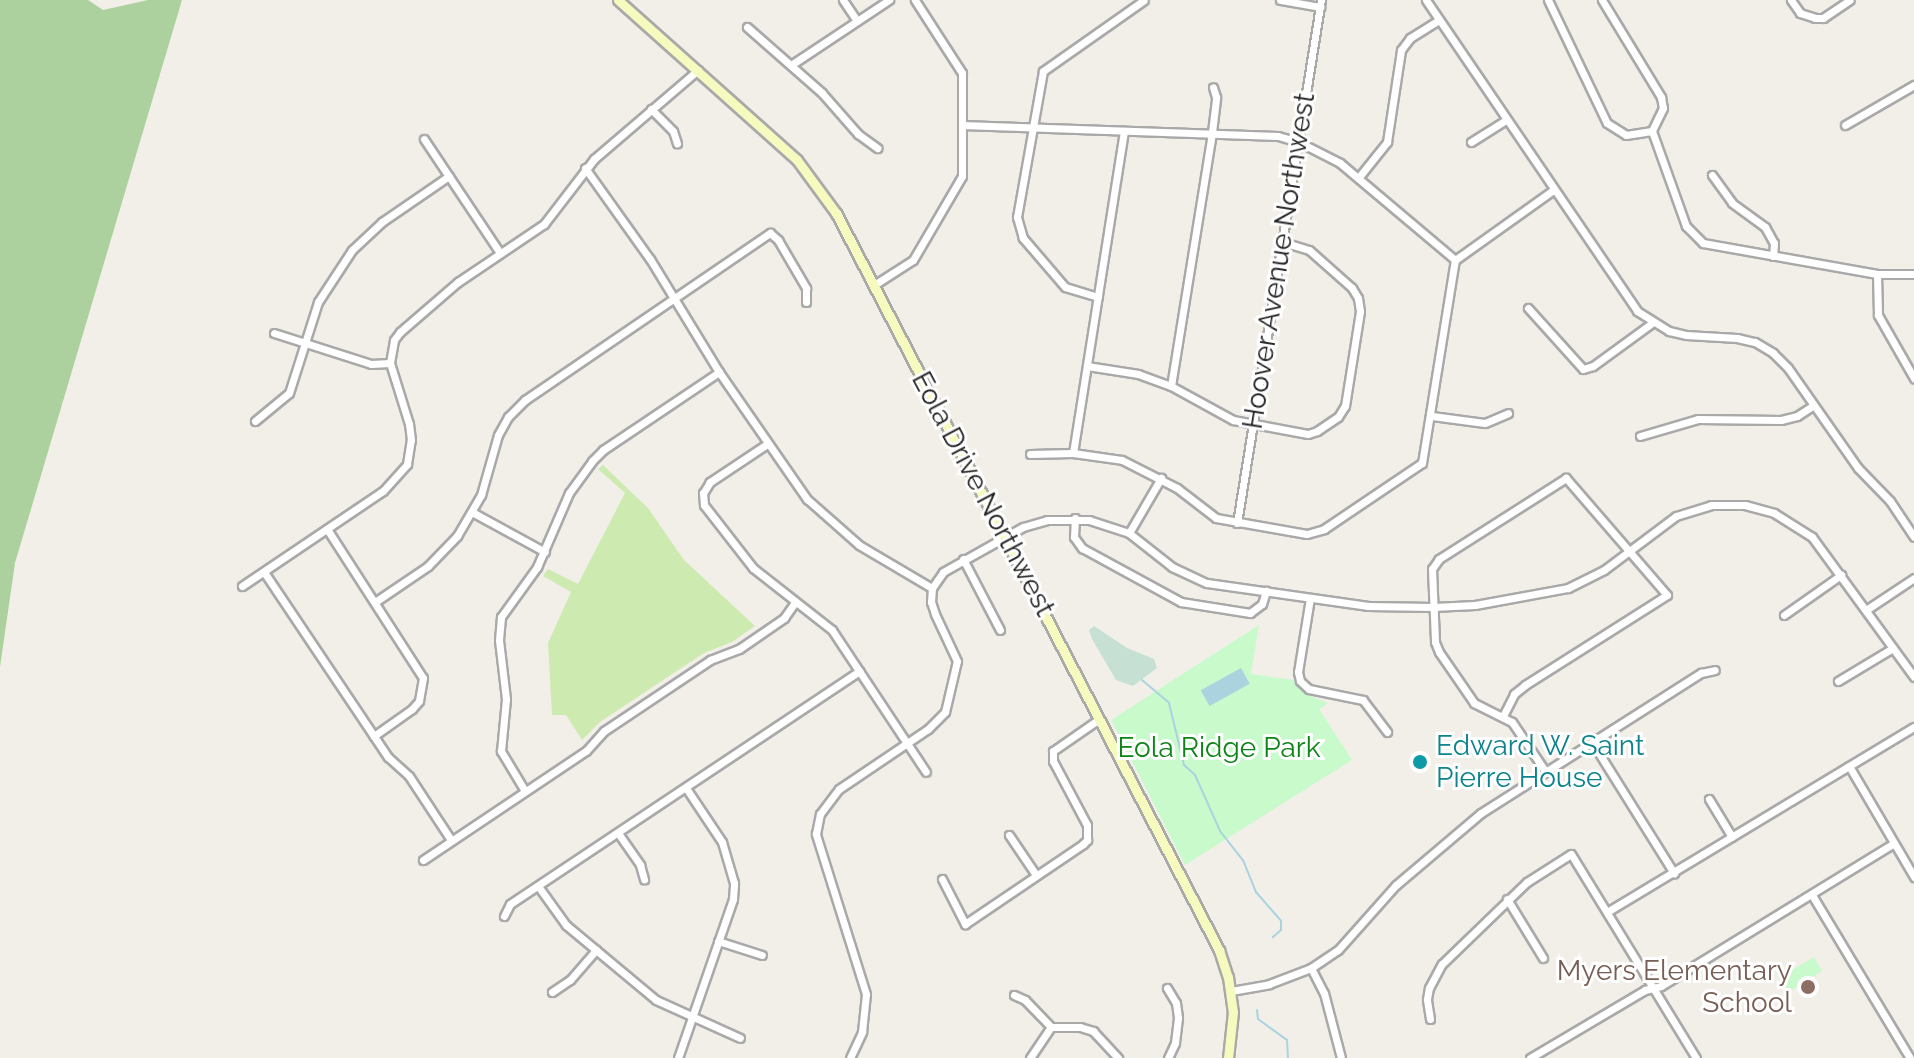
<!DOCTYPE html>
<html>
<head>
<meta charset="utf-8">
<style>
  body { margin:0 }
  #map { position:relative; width:1914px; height:1058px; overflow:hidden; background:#f2efe9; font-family:Raleway,sans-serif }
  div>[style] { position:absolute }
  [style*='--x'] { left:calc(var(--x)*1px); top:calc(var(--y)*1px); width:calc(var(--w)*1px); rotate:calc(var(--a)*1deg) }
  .grass>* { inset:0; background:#cdebb0 }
  .forest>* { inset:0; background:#add19e }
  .wetland>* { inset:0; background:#c6e0d4 }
  .park>* { inset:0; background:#c8facc }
  .water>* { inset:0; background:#aad3df; transform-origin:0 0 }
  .stream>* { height:2px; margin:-1px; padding:0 1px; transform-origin:1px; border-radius:1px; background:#aad3df }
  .roads { filter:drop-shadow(2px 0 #a9a9a9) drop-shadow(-2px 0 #a9a9a9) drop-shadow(0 2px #a9a9a9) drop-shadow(0 -2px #a9a9a9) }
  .street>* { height:7px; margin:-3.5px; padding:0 3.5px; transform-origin:3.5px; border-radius:3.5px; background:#fff }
  .secondary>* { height:9px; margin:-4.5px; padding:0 4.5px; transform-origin:4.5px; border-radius:4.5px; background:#f7fabf }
  .dots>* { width:22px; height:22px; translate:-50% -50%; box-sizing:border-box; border:4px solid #fff; border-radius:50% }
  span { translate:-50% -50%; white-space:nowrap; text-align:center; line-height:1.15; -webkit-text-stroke:6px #fff; paint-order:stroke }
  .street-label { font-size:28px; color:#222 }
  .culture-label { font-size:28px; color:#0d838f }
  .left { translate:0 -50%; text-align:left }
  .park-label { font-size:28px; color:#0c8416 }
  .education-label { font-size:28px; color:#785e54 }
  .right { translate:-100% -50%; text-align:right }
</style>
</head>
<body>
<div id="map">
  <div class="grass">
    <i style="clip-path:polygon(603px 465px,648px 508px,684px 560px,755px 626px,732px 642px,704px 653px,600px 722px,582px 740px,566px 715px,552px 715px,548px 643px,571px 592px,543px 576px,548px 569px,578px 584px,625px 493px,598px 469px)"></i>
  </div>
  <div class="forest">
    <i style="clip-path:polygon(0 0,88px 0,103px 10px,148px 0,182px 0,15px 563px,0 667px)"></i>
  </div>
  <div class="wetland">
    <i style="clip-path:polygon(1094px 626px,1127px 648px,1154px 659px,1157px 668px,1133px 686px,1116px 680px,1092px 639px,1089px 630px)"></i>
  </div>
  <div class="park">
    <i style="clip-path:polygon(1259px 625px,1251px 674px,1293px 680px,1305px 694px,1328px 703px,1319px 709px,1352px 760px,1185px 865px,1111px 720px)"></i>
    <i style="clip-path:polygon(1814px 957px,1822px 971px,1789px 992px,1778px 978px)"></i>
  </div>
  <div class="water">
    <i style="left:1241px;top:668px;width:18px;height:46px;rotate:61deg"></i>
  </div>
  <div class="stream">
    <i style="--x:1142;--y:680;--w:35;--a:40"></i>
    <i style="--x:1169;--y:703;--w:64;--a:76.4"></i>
    <i style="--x:1184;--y:765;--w:15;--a:42"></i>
    <i style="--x:1195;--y:775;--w:61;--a:65.9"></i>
    <i style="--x:1220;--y:831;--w:37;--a:52"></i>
    <i style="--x:1243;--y:860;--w:35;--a:68"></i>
    <i style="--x:1256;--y:892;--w:38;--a:49"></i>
    <i style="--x:1281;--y:921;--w:9;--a:90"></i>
    <i style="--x:1281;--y:930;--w:11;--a:139"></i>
    <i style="--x:1257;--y:1010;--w:9;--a:84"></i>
    <i style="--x:1258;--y:1019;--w:36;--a:36"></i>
    <i style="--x:1287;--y:1040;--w:18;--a:87"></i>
  </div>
  <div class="roads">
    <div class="street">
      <i style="--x:843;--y:0;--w:25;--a:56"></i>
      <i style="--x:1280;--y:0;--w:41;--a:9.9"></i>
      <i style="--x:1426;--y:0;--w:376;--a:55.8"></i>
      <i style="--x:1637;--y:311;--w:38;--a:32"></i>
      <i style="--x:1669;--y:331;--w:17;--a:13"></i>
      <i style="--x:1686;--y:335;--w:51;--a:3.4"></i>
      <i style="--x:1737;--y:338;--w:18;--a:13"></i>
      <i style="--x:1755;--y:342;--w:21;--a:31"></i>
      <i style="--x:1773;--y:353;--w:21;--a:45"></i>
      <i style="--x:1788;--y:368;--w:122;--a:55"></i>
      <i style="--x:1858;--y:468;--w:46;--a:45.9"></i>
      <i style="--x:1890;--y:501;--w:43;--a:56.3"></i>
      <i style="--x:1548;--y:0;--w:136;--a:64.4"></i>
      <i style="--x:1607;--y:123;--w:22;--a:32"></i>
      <i style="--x:1626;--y:135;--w:26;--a:-9"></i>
      <i style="--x:1602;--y:0;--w:114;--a:58.7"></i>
      <i style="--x:1661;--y:97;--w:11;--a:80"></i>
      <i style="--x:1663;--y:108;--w:25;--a:116"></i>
      <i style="--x:1791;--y:0;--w:16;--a:55"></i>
      <i style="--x:1800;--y:13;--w:16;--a:18"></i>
      <i style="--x:1815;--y:18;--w:8;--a:0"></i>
      <i style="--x:1823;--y:18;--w:32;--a:-34"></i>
      <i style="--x:747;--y:27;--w:100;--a:41.3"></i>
      <i style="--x:822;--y:93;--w:55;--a:48.7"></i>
      <i style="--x:858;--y:134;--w:24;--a:36"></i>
      <i style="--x:791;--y:65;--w:118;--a:-33.6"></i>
      <i style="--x:651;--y:109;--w:31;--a:45"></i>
      <i style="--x:673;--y:131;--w:13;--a:72"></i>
      <i style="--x:962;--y:125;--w:316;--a:2"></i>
      <i style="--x:1278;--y:136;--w:22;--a:16"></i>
      <i style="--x:1299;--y:142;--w:46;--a:27.1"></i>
      <i style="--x:1340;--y:163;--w:150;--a:40.1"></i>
      <i style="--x:1845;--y:125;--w:80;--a:-30.1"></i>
      <i style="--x:1652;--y:131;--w:101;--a:70.3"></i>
      <i style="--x:1686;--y:226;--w:24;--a:45"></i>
      <i style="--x:1703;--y:243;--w:177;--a:10.1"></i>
      <i style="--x:1877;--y:274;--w:37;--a:0"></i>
      <i style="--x:424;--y:139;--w:137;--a:56.3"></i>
      <i style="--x:1471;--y:142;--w:41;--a:-32.2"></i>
      <i style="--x:585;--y:168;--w:112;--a:54.5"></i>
      <i style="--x:650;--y:259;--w:132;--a:58.6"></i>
      <i style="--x:719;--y:372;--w:155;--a:55.3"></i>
      <i style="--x:807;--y:499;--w:69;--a:41.5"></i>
      <i style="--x:859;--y:545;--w:85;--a:30.5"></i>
      <i style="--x:1712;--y:175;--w:34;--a:54"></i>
      <i style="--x:1732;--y:203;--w:41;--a:36"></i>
      <i style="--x:1765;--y:227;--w:18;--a:61"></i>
      <i style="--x:1774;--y:243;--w:13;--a:94"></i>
      <i style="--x:1359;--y:177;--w:45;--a:-51.3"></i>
      <i style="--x:1387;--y:142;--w:93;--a:-81.3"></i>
      <i style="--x:1401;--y:50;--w:15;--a:-53"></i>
      <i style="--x:1410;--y:38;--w:34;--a:-32"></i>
      <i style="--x:1877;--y:274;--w:41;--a:88.6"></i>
      <i style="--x:1878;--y:315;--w:73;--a:60.3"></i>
      <i style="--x:874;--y:285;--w:46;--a:-32.7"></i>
      <i style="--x:913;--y:260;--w:97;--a:-59.7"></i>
      <i style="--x:962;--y:176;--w:103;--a:-90"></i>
      <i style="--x:962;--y:73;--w:87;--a:-122.8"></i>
      <i style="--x:1098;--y:297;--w:34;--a:-163"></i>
      <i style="--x:1065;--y:287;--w:65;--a:-130.6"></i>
      <i style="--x:1023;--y:238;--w:22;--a:-106"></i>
      <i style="--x:1017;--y:217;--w:148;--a:-79.9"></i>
      <i style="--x:1043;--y:71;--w:123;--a:-35.1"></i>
      <i style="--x:1528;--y:308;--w:82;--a:48"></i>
      <i style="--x:1583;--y:369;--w:10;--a:-17"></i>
      <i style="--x:1593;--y:366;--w:73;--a:-36.1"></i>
      <i style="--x:274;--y:333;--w:102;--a:17.7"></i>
      <i style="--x:371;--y:364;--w:19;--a:-3"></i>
      <i style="--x:1087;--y:366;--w:52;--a:8.9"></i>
      <i style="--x:1138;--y:374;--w:35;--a:20"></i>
      <i style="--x:1171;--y:386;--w:71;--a:28.7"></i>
      <i style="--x:1233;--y:420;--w:76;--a:10.6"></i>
      <i style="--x:1308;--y:434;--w:9;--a:-18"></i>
      <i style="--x:1317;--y:431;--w:25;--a:-34"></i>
      <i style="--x:1338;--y:417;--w:13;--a:-58"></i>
      <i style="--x:1345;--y:406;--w:96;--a:-81"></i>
      <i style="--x:1360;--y:311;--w:13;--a:-99"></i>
      <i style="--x:1358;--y:298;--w:12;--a:-121"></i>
      <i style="--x:1352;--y:288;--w:57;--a:-138.5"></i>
      <i style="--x:1309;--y:250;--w:27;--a:-163"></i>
      <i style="--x:1171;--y:386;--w:257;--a:-80.8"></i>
      <i style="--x:1212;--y:132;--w:35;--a:-83"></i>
      <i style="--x:1216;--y:97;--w:10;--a:-107"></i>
      <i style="--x:1432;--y:416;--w:53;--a:7.5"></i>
      <i style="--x:1485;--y:423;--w:25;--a:-23"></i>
      <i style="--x:255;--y:421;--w:44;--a:-39.5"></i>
      <i style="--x:289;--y:393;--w:96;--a:-72.3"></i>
      <i style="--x:318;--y:302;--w:62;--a:-56.8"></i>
      <i style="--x:352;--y:250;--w:41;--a:-43"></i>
      <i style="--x:382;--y:222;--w:81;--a:-34.5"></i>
      <i style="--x:1640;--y:436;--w:60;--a:-16.3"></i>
      <i style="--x:1698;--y:419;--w:83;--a:0.7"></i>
      <i style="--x:1781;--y:420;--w:16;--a:-14"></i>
      <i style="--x:1797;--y:416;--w:20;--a:-33"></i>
      <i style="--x:767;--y:444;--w:69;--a:146.3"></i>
      <i style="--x:710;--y:482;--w:13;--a:122"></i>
      <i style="--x:703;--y:493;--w:12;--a:85"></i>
      <i style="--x:704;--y:505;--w:80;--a:52.1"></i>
      <i style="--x:753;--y:568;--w:100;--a:38.1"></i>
      <i style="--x:832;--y:630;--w:170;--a:56.5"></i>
      <i style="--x:1073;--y:453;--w:326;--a:-81"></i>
      <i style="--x:1030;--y:454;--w:43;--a:-1.3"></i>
      <i style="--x:1073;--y:453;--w:49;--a:8.1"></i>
      <i style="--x:1122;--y:460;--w:62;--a:27"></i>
      <i style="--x:1177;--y:488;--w:49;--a:37.6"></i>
      <i style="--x:1216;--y:518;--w:92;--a:10"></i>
      <i style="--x:1307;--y:534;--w:18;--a:-16"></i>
      <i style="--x:1324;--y:529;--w:118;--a:-34"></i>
      <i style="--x:1422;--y:463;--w:206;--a:-80.8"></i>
      <i style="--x:1455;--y:260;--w:120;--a:-35.5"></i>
      <i style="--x:472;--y:512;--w:83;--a:28.7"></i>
      <i style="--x:1075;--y:518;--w:19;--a:93"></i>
      <i style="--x:1074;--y:537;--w:14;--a:54"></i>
      <i style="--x:1082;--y:548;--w:113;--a:28.6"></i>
      <i style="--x:1181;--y:602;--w:70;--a:9.1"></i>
      <i style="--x:1250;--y:613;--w:15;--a:-37"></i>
      <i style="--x:1262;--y:604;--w:14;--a:-73"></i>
      <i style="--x:1237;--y:523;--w:530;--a:-80.88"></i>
      <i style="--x:327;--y:529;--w:177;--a:57.2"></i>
      <i style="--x:423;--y:678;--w:23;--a:100"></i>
      <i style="--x:419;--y:701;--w:11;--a:131"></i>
      <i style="--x:412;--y:709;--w:47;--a:144.6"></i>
      <i style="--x:1129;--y:533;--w:64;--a:-59.8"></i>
      <i style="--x:963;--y:559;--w:80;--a:62.5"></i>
      <i style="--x:264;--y:572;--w:223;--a:56.2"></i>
      <i style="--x:388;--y:757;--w:28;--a:42"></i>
      <i style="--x:409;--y:776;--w:77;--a:56.7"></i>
      <i style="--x:242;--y:586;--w:170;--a:-34"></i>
      <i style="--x:383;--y:491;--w:36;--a:-48"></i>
      <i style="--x:407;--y:464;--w:24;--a:-81"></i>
      <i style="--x:411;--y:440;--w:16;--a:-97"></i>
      <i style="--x:409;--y:424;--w:64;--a:-107.3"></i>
      <i style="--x:390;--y:363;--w:23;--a:-80"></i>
      <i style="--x:394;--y:340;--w:10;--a:-53"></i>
      <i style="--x:400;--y:332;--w:77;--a:-40.8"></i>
      <i style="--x:458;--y:282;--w:104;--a:-34"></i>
      <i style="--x:544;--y:224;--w:82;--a:-52.4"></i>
      <i style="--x:594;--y:159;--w:137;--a:-40.6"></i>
      <i style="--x:1310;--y:598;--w:75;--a:99.2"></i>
      <i style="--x:1298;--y:672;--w:9;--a:77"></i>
      <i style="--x:1300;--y:681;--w:12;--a:42"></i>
      <i style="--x:1309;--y:689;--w:55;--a:11.5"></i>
      <i style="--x:1363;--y:700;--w:40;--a:53"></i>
      <i style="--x:375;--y:602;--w:64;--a:-34.2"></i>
      <i style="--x:428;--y:566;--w:42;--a:-46"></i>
      <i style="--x:457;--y:536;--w:48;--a:-59.7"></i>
      <i style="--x:481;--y:495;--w:62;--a:-74.2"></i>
      <i style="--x:498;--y:435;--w:21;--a:-61"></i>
      <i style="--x:508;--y:417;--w:24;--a:-45"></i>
      <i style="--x:525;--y:400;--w:297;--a:-34.3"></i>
      <i style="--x:770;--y:233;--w:11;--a:41"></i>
      <i style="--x:778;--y:240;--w:56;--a:59.7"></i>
      <i style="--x:806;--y:288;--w:14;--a:90"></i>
      <i style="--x:1866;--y:610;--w:58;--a:-33.7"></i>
      <i style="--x:1784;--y:615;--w:70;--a:-35.1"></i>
      <i style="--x:1838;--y:681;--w:64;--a:-31"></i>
      <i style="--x:1503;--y:716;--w:25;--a:-63"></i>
      <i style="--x:1514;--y:694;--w:14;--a:-39"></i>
      <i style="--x:1525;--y:685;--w:168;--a:-32.4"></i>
      <i style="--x:1667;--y:595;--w:155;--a:-130.8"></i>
      <i style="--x:1566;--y:478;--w:151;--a:147.5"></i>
      <i style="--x:1439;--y:559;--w:12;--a:125"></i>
      <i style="--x:1432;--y:569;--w:73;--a:87.6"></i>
      <i style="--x:1435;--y:642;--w:11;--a:68"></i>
      <i style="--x:1439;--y:652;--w:62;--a:55.5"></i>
      <i style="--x:1474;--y:703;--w:42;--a:26.6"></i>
      <i style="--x:1512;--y:722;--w:59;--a:56"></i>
      <i style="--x:1592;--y:742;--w:155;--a:58"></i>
      <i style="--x:1849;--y:766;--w:129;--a:59.6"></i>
      <i style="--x:525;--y:791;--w:47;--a:-121"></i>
      <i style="--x:501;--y:751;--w:52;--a:-84.5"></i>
      <i style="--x:506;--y:699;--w:59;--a:-96.8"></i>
      <i style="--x:499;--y:640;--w:23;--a:-85"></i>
      <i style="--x:501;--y:617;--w:62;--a:-54.2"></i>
      <i style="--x:537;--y:567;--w:81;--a:-66.6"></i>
      <i style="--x:569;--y:493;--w:39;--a:-54"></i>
      <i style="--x:592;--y:461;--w:16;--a:-45"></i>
      <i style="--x:603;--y:450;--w:140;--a:-33.9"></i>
      <i style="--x:1709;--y:799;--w:44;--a:58.8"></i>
      <i style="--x:618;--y:833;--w:39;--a:55"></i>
      <i style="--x:640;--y:865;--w:15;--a:74"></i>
      <i style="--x:1009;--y:835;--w:48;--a:56"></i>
      <i style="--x:423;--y:860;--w:196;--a:-33.8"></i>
      <i style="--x:586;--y:751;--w:27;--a:-48"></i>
      <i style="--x:604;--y:731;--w:128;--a:-33.8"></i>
      <i style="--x:710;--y:660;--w:31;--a:-21"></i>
      <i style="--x:739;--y:649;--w:55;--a:-34.6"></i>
      <i style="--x:784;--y:618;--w:19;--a:-55"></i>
      <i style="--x:942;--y:879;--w:51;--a:62.9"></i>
      <i style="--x:965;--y:924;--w:143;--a:-34.1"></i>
      <i style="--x:1083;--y:844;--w:6;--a:-45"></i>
      <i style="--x:1087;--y:840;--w:15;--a:-90"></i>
      <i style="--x:1087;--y:825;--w:72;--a:-118"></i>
      <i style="--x:1053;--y:761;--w:10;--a:-90"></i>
      <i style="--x:1053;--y:751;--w:56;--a:-34.8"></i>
      <i style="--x:538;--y:886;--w:48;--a:54.3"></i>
      <i style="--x:566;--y:925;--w:117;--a:39.8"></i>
      <i style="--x:656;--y:1000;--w:92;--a:24.3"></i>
      <i style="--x:1812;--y:895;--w:190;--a:59"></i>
      <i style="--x:1507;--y:899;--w:69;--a:58.6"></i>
      <i style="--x:1607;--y:912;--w:358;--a:-31.1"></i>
      <i style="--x:504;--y:916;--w:13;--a:-63"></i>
      <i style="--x:510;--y:904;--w:420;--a:-33.7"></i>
      <i style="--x:718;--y:941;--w:46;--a:17.7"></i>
      <i style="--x:1311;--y:968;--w:28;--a:63"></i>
      <i style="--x:1324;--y:993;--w:67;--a:75.3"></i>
      <i style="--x:1167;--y:988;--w:17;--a:59"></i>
      <i style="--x:1176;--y:1003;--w:15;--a:82"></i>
      <i style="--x:1178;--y:1018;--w:25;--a:97"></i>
      <i style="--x:1175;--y:1043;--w:17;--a:115"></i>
      <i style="--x:1231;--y:991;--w:39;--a:-10"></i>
      <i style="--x:1269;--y:984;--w:45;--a:-20.9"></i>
      <i style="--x:1311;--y:968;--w:32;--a:-34"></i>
      <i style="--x:1338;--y:950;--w:87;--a:-48.3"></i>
      <i style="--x:1396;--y:885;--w:111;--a:-40.3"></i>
      <i style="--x:1481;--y:813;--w:261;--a:-32.5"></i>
      <i style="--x:1701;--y:673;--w:14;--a:-12"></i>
      <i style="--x:552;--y:992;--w:22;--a:-34"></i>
      <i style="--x:570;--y:980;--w:40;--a:-49"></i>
      <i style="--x:1014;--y:995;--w:12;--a:24"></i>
      <i style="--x:1025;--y:1000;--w:37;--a:46"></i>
      <i style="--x:1430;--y:1019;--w:20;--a:-99"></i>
      <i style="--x:1427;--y:999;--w:11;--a:-80"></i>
      <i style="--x:1429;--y:988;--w:27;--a:-62"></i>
      <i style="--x:1442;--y:964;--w:118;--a:-44"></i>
      <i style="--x:1527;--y:882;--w:52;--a:-32.5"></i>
      <i style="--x:1571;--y:854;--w:239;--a:58.5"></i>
      <i style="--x:1051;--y:1027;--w:29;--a:0"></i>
      <i style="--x:1080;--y:1027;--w:14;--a:17"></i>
      <i style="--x:1093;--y:1031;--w:37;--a:47"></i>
      <i style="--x:678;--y:1058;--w:168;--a:-70.9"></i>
      <i style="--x:733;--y:899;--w:16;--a:-86"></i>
      <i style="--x:734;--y:883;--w:43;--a:-106.3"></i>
      <i style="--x:722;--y:842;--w:65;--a:-123.7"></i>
      <i style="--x:850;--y:1058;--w:29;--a:-65"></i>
      <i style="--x:862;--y:1032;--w:38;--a:-84"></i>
      <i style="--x:866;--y:994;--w:168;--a:-107.4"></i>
      <i style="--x:816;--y:834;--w:20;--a:-79"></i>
      <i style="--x:820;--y:814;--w:31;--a:-53"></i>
      <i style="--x:839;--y:789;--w:107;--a:-34"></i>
      <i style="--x:928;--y:729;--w:24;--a:-45"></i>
      <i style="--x:945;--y:712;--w:52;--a:-76.8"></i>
      <i style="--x:957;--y:661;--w:52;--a:-115.1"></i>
      <i style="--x:935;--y:614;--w:13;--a:-108"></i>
      <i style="--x:931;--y:602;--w:14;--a:-86"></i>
      <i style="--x:932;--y:588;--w:19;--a:-55"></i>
      <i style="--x:943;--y:572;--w:92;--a:-29.4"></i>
      <i style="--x:1023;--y:527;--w:25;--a:-16"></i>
      <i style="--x:1047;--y:520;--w:42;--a:0"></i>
      <i style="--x:1089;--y:520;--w:42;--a:18"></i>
      <i style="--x:1129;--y:533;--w:55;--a:38.3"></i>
      <i style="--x:1172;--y:567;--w:38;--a:25"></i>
      <i style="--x:1207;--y:583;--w:163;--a:8.1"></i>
      <i style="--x:1368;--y:606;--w:65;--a:0.9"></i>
      <i style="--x:1433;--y:607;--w:42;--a:-2.7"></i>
      <i style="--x:1475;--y:605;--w:95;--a:-10.4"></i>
      <i style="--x:1568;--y:588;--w:40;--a:-26.6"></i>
      <i style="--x:1604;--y:570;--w:90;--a:-36.9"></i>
      <i style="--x:1676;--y:516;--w:37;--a:-17"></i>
      <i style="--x:1711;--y:505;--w:34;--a:0"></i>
      <i style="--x:1745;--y:505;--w:30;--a:15"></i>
      <i style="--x:1774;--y:513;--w:45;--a:32.3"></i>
      <i style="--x:1812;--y:537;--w:173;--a:53.9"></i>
      <i style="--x:1030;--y:1058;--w:37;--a:-56"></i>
      <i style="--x:1530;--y:1058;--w:134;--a:-30.6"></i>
      <i style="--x:1645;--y:990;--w:16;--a:-14"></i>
      <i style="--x:1661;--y:986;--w:273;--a:-31.5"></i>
    </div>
    <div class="secondary">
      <i style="--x:618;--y:0;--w:240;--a:41.8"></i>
      <i style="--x:797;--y:160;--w:66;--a:53.7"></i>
      <i style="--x:836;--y:213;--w:831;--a:62.54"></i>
      <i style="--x:1219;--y:950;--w:28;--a:72"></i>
      <i style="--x:1228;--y:977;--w:35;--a:82"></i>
      <i style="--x:1233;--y:1012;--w:46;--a:96.2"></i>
    </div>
  </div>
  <div class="dots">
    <i style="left:1420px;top:762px;background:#0f9aa8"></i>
    <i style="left:1808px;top:987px;background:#8d6e63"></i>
  </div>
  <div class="street-label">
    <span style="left:1279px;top:261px;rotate:-81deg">Hoover Avenue Northwest</span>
    <span style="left:983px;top:494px;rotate:62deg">Eola Drive Northwest</span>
  </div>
  <div class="culture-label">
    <span class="left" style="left:1436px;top:762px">Edward W. Saint<br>Pierre House</span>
  </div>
  <div class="park-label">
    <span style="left:1219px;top:748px">Eola Ridge Park</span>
  </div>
  <div class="education-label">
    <span class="right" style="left:1792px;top:987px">Myers Elementary<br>School</span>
  </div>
</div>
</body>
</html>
